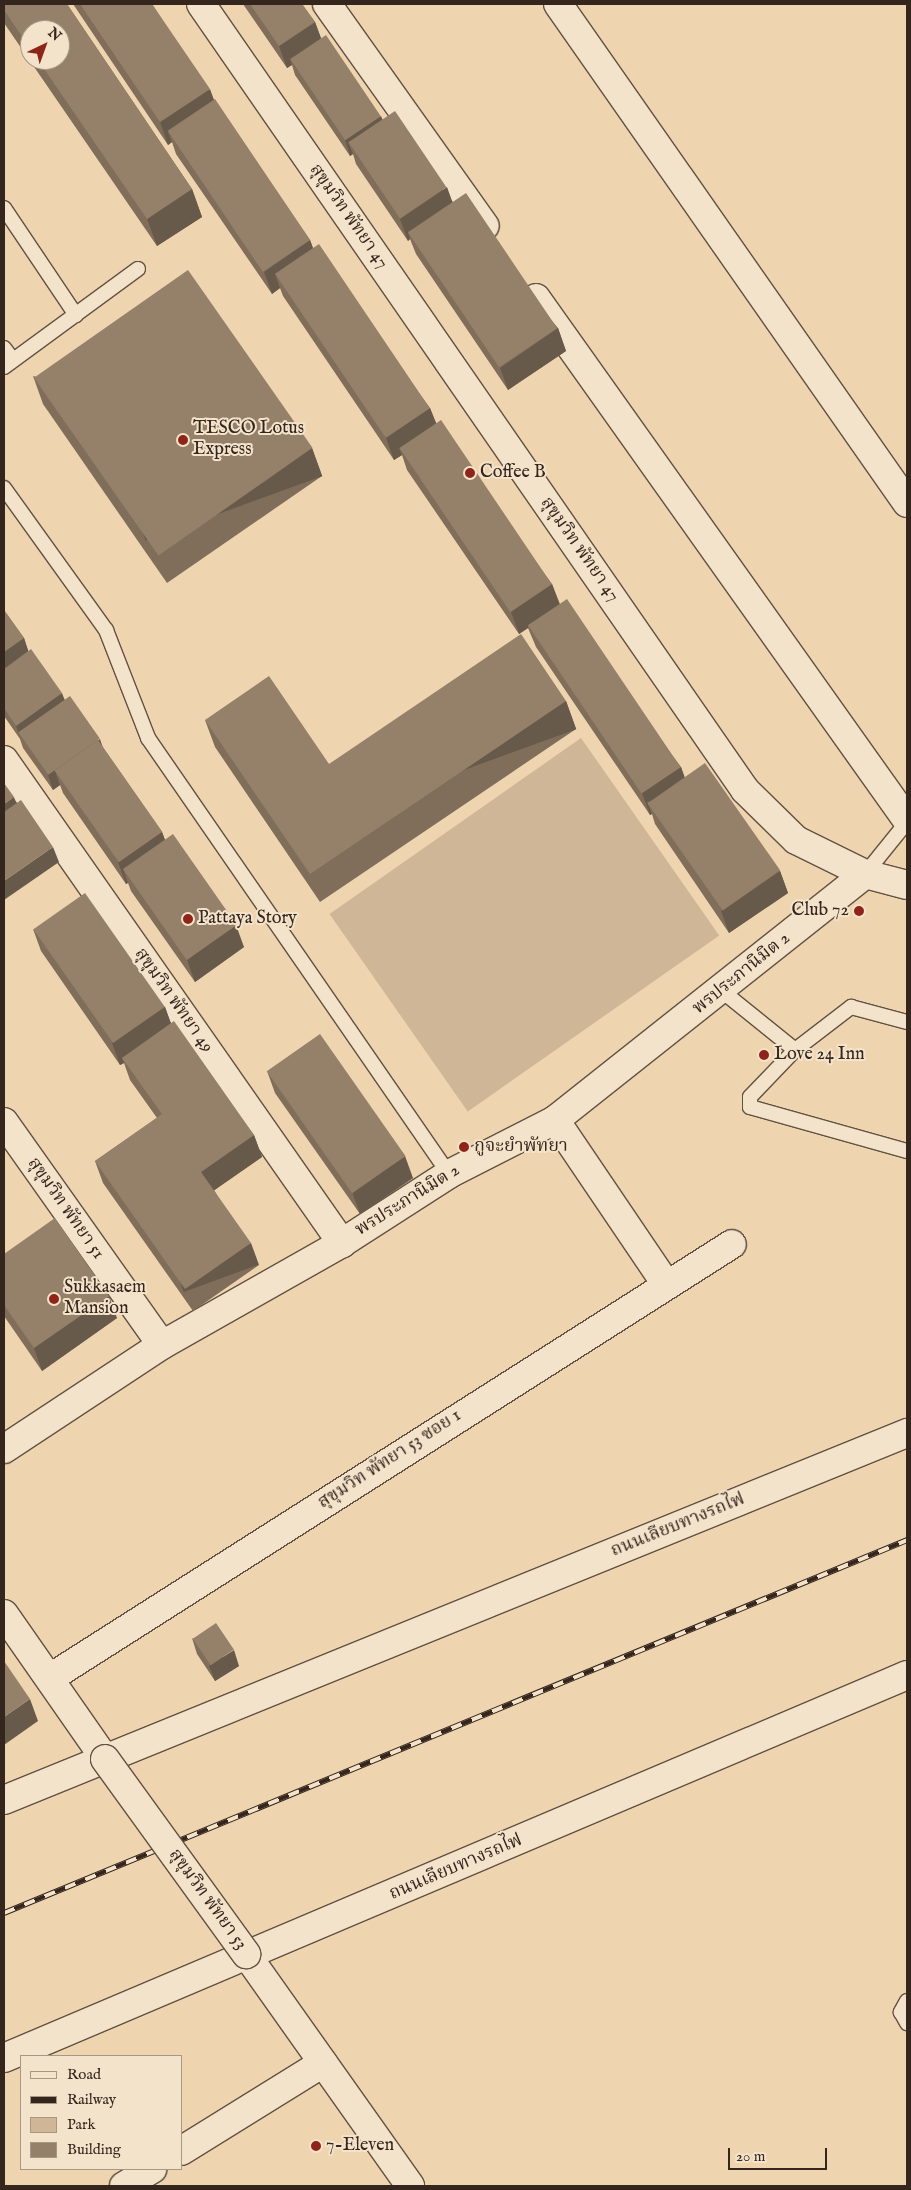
<!DOCTYPE html>
<html>
<head>
<meta charset="utf-8">
<style>
  body { margin:0 }
  #map { position:relative; width:911px; height:2190px; overflow:hidden; background:#eed4af; font-family:"IM FELL English","Noto Serif Thai",serif }
  div>[style] { position:absolute }
  [style*='--x'] { left:calc(var(--x)*1px); top:calc(var(--y)*1px); width:calc(var(--w)*1px); rotate:calc(var(--a)*1deg) }
  .green>* { inset:0; background:#ceb696; transform-origin:0 0 }
  .roads { filter:drop-shadow(1px 0 #625242) drop-shadow(-1px 0 #625242) drop-shadow(0 1px #625242) drop-shadow(0 -1px #625242) }
  .service>* { height:14px; margin:-7px; padding:0 7px; transform-origin:7px; border-radius:7px; background:#f4e3cb }
  .minor>* { height:28px; margin:-14px; padding:0 14px; transform-origin:14px; border-radius:14px; background:#f4e3cb }
  .tertiary>* { height:28px; margin:-14px; padding:0 14px; transform-origin:14px; border-radius:14px; background:#f4e3cb }
  .rail>* { height:5.5px; margin-top:-2.75px; transform-origin:0; background:repeating-linear-gradient(90deg,#f4e3cb 0 11px,#34261d 0 22px); box-sizing:border-box; border-block:1px solid #34261d }
  .bridges { filter:drop-shadow(1px 0 #625242) drop-shadow(-1px 0 #625242) drop-shadow(0 1px #625242) drop-shadow(0 -1px #625242) }
  .tertiary-bridge>* { height:28px; margin:-14px; padding:0 14px; transform-origin:14px; border-radius:14px; background:#f4e3cb }
  .wall>* { inset:0; background:#806e5a }
  .shaded-wall>* { inset:0; background:#685a4a; transform-origin:0 0 }
  .building>* { inset:0; background:#958069; transform-origin:0 0 }
  .dots>* { width:14px; height:14px; translate:-50% -50%; box-sizing:border-box; border:2px solid #f4e3cb; border-radius:50% }
  span { translate:-50% -50%; white-space:nowrap; text-align:center; line-height:1.15; -webkit-text-stroke:4px #f4e3cb; paint-order:stroke }
  .street-label { font-size:18px; color:#34261d }
  .poi-label { font-size:18px; color:#34261d }
  .left { translate:0 -50%; text-align:left }
  .right { translate:-100% -50%; text-align:right }
  .frame { position:absolute; inset:0; border:5px solid #34261d; pointer-events:none }
  .legend { position:absolute; left:20px; top:2055px; width:162px; height:115px; box-sizing:border-box; background:#f4e3cb; border:1px solid #a79785; margin:0; padding:6px 9px; list-style:none; font-size:15px; color:#34261d }
  .legend li { display:flex; align-items:center; gap:10px; height:25px }
  .legend b { width:25px; border:1px solid #a79785 }
  .north { position:absolute; left:20px; top:20px; width:50px; height:50px; box-sizing:border-box; background:#f4e3cb; border:1px solid #a79785; border-radius:50%; rotate:42deg; font-size:14px; font-weight:700; line-height:20px; text-align:center; color:#34261d }
  .north::after { content:''; display:block; margin:auto; width:18px; height:22px; background:#8f2418; clip-path:polygon(50% 0,100% 100%,50% 72%,0 100%) }
  .scale { position:absolute; left:728px; top:2148px; width:99px; height:22px; box-sizing:border-box; border:2px solid #34261d; border-top:0; padding-left:6px; font-size:15px; line-height:18px; white-space:nowrap; color:#34261d; -webkit-text-stroke:4px #f4e3cb; paint-order:stroke }
</style>
</head>
<body>
<div id="map">
  <div class="green">
    <i style="left:581px;top:738px;width:241px;height:307px;rotate:55deg"></i>
  </div>
  <div class="roads">
    <div class="service">
      <i style="--x:4;--y:208;--w:129;--a:56.1"></i>
      <i style="--x:4;--y:348;--w:15;--a:53"></i>
      <i style="--x:4;--y:367;--w:166;--a:-36.2"></i>
      <i style="--x:4;--y:488;--w:175;--a:54.3"></i>
      <i style="--x:106;--y:630;--w:116;--a:68.7"></i>
      <i style="--x:148;--y:738;--w:530;--a:55.38"></i>
      <i style="--x:865;--y:874;--w:67;--a:-51.1"></i>
      <i style="--x:722;--y:991;--w:94;--a:38.9"></i>
      <i style="--x:795;--y:1050;--w:71;--a:-37.5"></i>
      <i style="--x:851;--y:1007;--w:58;--a:15"></i>
      <i style="--x:795;--y:1050;--w:65;--a:133.8"></i>
      <i style="--x:750;--y:1097;--w:10;--a:90"></i>
      <i style="--x:750;--y:1107;--w:163;--a:15.7"></i>
      <i style="--x:907;--y:2001;--w:13;--a:119"></i>
      <i style="--x:901;--y:2012;--w:13;--a:61"></i>
    </div>
    <div class="minor">
      <i style="--x:327;--y:4;--w:272;--a:54.6"></i>
      <i style="--x:558;--y:4;--w:609;--a:55.03"></i>
      <i style="--x:536;--y:298;--w:640;--a:54.6"></i>
      <i style="--x:4;--y:760;--w:590;--a:55.02"></i>
      <i style="--x:555;--y:1120;--w:198;--a:55.9"></i>
      <i style="--x:4;--y:1122;--w:273;--a:54.7"></i>
      <i style="--x:4;--y:1449;--w:189;--a:-33.4"></i>
      <i style="--x:162;--y:1345;--w:207;--a:-29.5"></i>
      <i style="--x:342;--y:1243;--w:127;--a:-32.8"></i>
      <i style="--x:449;--y:1174;--w:119;--a:-27"></i>
      <i style="--x:555;--y:1120;--w:396;--a:-38.4"></i>
      <i style="--x:50;--y:1678;--w:808;--a:-32.47"></i>
      <i style="--x:181;--y:2151;--w:167;--a:-31.8"></i>
      <i style="--x:124;--y:2186;--w:33;--a:-31"></i>
    </div>
    <div class="tertiary">
      <i style="--x:201;--y:4;--w:956;--a:55.31"></i>
      <i style="--x:745;--y:790;--w:71;--a:44.4"></i>
      <i style="--x:796;--y:840;--w:77;--a:26.2"></i>
      <i style="--x:865;--y:874;--w:43;--a:14.7"></i>
      <i style="--x:4;--y:1614;--w:177;--a:55.1"></i>
      <i style="--x:4;--y:1800;--w:975;--a:-22.12"></i>
      <i style="--x:246;--y:1954;--w:284;--a:54.7"></i>
      <i style="--x:4;--y:2058;--w:981;--a:-22.98"></i>
    </div>
  </div>
  <div class="rail">
    <i style="--x:4;--y:1913;--w:977;--a:-22.44"></i>
  </div>
  <div class="bridges">
    <div class="tertiary-bridge">
      <i style="--x:105;--y:1759;--w:241;--a:54.1"></i>
    </div>
  </div>
  <div class="wall">
    <i style="clip-path:polygon(evenodd,4px 4px,67px 4px,192px 189px,202px 217px,157px 246px,4px 23px,4px 4px,30px 30px,60px 30px,60px 60px,30px 60px,30px 30px)"></i>
    <i style="clip-path:polygon(73px 4px,152px 4px,214px 100px,310px 240px,313px 248px,430px 408px,436px 424px,552px 584px,560px 604px,681px 767px,684px 777px,780px 871px,788px 893px,729px 933px,655px 824px,652px 814px,650px 815px,536px 647px,528px 628px,519px 634px,407px 470px,402px 455px,394px 460px,283px 296px,280px 288px,272px 294px,176px 154px,172px 142px,168px 145px)"></i>
    <i style="clip-path:polygon(243px 4px,302px 4px,315px 22px,321px 38px,382px 119px,453px 202px,558px 328px,566px 351px,508px 390px,416px 254px,410px 239px,408px 241px,356px 164px,353px 154px,350px 156px,295px 75px,292px 65px,287px 68px)"></i>
    <i style="clip-path:polygon(33px 376px,312px 448px,322px 476px,167px 583px,43px 404px)"></i>
    <i style="clip-path:polygon(4px 610px,24px 638px,28px 651px,65px 700px,102px 746px,162px 832px,165px 840px,244px 947px,195px 982px,131px 891px,128px 883px,126px 884px,63px 793px,60px 785px,53px 790px,23px 748px,20px 739px,4px 716px)"></i>
    <i style="clip-path:polygon(566px 701px,576px 729px,320px 902px,215px 747px,205px 720px,329px 764px)"></i>
    <i style="clip-path:polygon(33px 929px,165px 1007px,171px 1024px,254px 1135px,262px 1157px,214px 1190px,259px 1265px,193px 1311px,103px 1183px,95px 1161px,157px 1118px,130px 1080px,124px 1063px,120px 1065px,41px 951px)"></i>
    <i style="clip-path:polygon(267px 1071px,413px 1178px,360px 1214px,275px 1093px)"></i>
    <i style="clip-path:polygon(4px 1254px,117px 1318px,42px 1371px,4px 1316px)"></i>
    <i style="clip-path:polygon(192px 1638px,239px 1666px,215px 1681px,197px 1654px)"></i>
  </div>
  <div class="shaded-wall">
    <i style="clip-path:polygon(315px 22px,323px 44px,290px 59px,292px 65px,287px 68px,279px 46px)"></i>
    <i style="clip-path:polygon(210px 89px,218px 111px,168px 132px,172px 142px,168px 145px,160px 122px)"></i>
    <i style="clip-path:polygon(381px 116px,387px 131px,348px 142px,353px 154px,350px 156px,345px 140px)"></i>
    <i style="clip-path:polygon(447px 187px,455px 209px,408px 232px,410px 239px,408px 241px,400px 219px)"></i>
    <i style="clip-path:polygon(192px 189px,202px 217px,157px 246px,147px 219px)"></i>
    <i style="clip-path:polygon(310px 240px,318px 262px,275px 274px,280px 288px,272px 294px,264px 272px)"></i>
    <i style="clip-path:polygon(558px 328px,566px 351px,508px 390px,500px 368px)"></i>
    <i style="clip-path:polygon(430px 408px,439px 430px,399px 448px,402px 455px,394px 460px,386px 438px)"></i>
    <i style="left:312px;top:448px;width:30px;height:188px;rotate:70deg"></i>
    <i style="clip-path:polygon(552px 584px,560px 606px,528px 625px,528px 628px,519px 634px,511px 612px)"></i>
    <i style="clip-path:polygon(24px 638px,29px 653px,4px 671px,4px 652px)"></i>
    <i style="clip-path:polygon(62px 693px,68px 709px,19px 734px,16px 726px)"></i>
    <i style="left:566px;top:701px;width:30px;height:309px;rotate:70deg"></i>
    <i style="clip-path:polygon(100px 739px,105px 754px,55px 771px,60px 785px,53px 790px,48px 775px)"></i>
    <i style="clip-path:polygon(681px 767px,689px 789px,647px 802px,652px 814px,650px 815px,642px 793px)"></i>
    <i style="clip-path:polygon(14px 797px,19px 812px,4px 823px,4px 804px)"></i>
    <i style="clip-path:polygon(162px 832px,170px 854px,123px 869px,128px 883px,126px 884px,118px 862px)"></i>
    <i style="clip-path:polygon(53px 847px,59px 862px,4px 900px,4px 881px)"></i>
    <i style="clip-path:polygon(780px 871px,788px 893px,729px 933px,721px 911px)"></i>
    <i style="clip-path:polygon(236px 925px,244px 947px,195px 982px,187px 960px)"></i>
    <i style="clip-path:polygon(165px 1007px,173px 1029px,122px 1058px,124px 1063px,120px 1065px,112px 1043px)"></i>
    <i style="clip-path:polygon(254px 1135px,262px 1157px,209px 1194px,201px 1172px)"></i>
    <i style="clip-path:polygon(405px 1156px,413px 1178px,360px 1214px,352px 1192px)"></i>
    <i style="left:251px;top:1243px;width:23px;height:80px;rotate:70deg"></i>
    <i style="clip-path:polygon(109px 1296px,117px 1318px,42px 1371px,34px 1348px)"></i>
    <i style="clip-path:polygon(234px 1650px,239px 1666px,215px 1681px,209px 1666px)"></i>
    <i style="clip-path:polygon(30px 1699px,38px 1721px,4px 1745px,4px 1717px)"></i>
  </div>
  <div class="building">
    <i style="clip-path:polygon(4px 4px,67px 4px,192px 189px,147px 219px,38px 60px,60px 60px,60px 30px,30px 30px,30px 48px,4px 10px)"></i>
    <i style="clip-path:polygon(80px 4px,152px 4px,210px 89px,160px 122px)"></i>
    <i style="clip-path:polygon(250px 4px,302px 4px,315px 22px,279px 46px)"></i>
    <i style="left:326px;top:35px;width:98px;height:43px;rotate:56deg"></i>
    <i style="left:215px;top:99px;width:170px;height:57px;rotate:56deg"></i>
    <i style="left:395px;top:111px;width:92px;height:56px;rotate:56deg"></i>
    <i style="left:466px;top:193px;width:163px;height:70px;rotate:56deg"></i>
    <i style="left:319px;top:244px;width:198px;height:53px;rotate:56deg"></i>
    <i style="left:188px;top:270px;width:217px;height:188px;rotate:55deg"></i>
    <i style="left:441px;top:420px;width:198px;height:50px;rotate:56deg"></i>
    <i style="left:567px;top:599px;width:203px;height:47px;rotate:56deg"></i>
    <i style="clip-path:polygon(4px 610px,24px 638px,4px 652px)"></i>
    <i style="clip-path:polygon(521px 634px,566px 701px,310px 874px,205px 720px,269px 676px,329px 764px)"></i>
    <i style="clip-path:polygon(31px 649px,62px 693px,16px 726px,4px 708px,4px 669px)"></i>
    <i style="left:70px;top:696px;width:52px;height:63px;rotate:55deg"></i>
    <i style="left:98px;top:740px;width:112px;height:53px;rotate:55deg"></i>
    <i style="left:705px;top:763px;width:131px;height:70px;rotate:55deg"></i>
    <i style="clip-path:polygon(4px 783px,14px 797px,4px 804px)"></i>
    <i style="clip-path:polygon(21px 800px,53px 847px,4px 881px,4px 812px)"></i>
    <i style="left:173px;top:834px;width:111px;height:61px;rotate:55deg"></i>
    <i style="left:85px;top:893px;width:139px;height:63px;rotate:55deg"></i>
    <i style="clip-path:polygon(174px 1021px,254px 1135px,201px 1172px,251px 1243px,185px 1289px,95px 1161px,162px 1114px,122px 1058px)"></i>
    <i style="left:320px;top:1034px;width:149px;height:65px;rotate:55deg"></i>
    <i style="clip-path:polygon(55px 1218px,109px 1296px,34px 1348px,4px 1305px,4px 1254px)"></i>
    <i style="left:216px;top:1623px;width:32px;height:28px;rotate:56deg"></i>
    <i style="clip-path:polygon(4px 1661px,30px 1699px,4px 1717px)"></i>
  </div>
  <div class="dots">
    <i style="left:183px;top:440px;background:#8f2418"></i>
    <i style="left:470px;top:473px;background:#8f2418"></i>
    <i style="left:859px;top:911px;background:#8f2418"></i>
    <i style="left:188px;top:919px;background:#8f2418"></i>
    <i style="left:764px;top:1055px;background:#8f2418"></i>
    <i style="left:464px;top:1147px;background:#8f2418"></i>
    <i style="left:54px;top:1299px;background:#8f2418"></i>
    <i style="left:316px;top:2146px;background:#8f2418"></i>
  </div>
  <div class="street-label">
    <span style="left:348px;top:217px;rotate:55deg">สุขุมวิท พัทยา 47</span>
    <span style="left:579px;top:550px;rotate:55deg">สุขุมวิท พัทยา 47</span>
    <span style="left:742px;top:974px;rotate:-39deg">พรประภานิมิต 2</span>
    <span style="left:173px;top:1001px;rotate:55deg">สุขุมวิท พัทยา 49</span>
    <span style="left:408px;top:1201px;rotate:-32deg">พรประภานิมิต 2</span>
    <span style="left:65px;top:1209px;rotate:55deg">สุขุมวิท พัทยา 51</span>
    <span style="left:390px;top:1460px;rotate:-33deg">สุขุมวิท พัทยา 53 ซอย 1</span>
    <span style="left:678px;top:1526px;rotate:-22deg">ถนนเลียบทางรถไฟ</span>
    <span style="left:456px;top:1868px;rotate:-23deg">ถนนเลียบทางรถไฟ</span>
    <span style="left:207px;top:1900px;rotate:54deg">สุขุมวิท พัทยา 53</span>
  </div>
  <div class="poi-label">
    <span class="left" style="left:193px;top:440px">TESCO Lotus<br>Express</span>
    <span class="left" style="left:480px;top:473px">Coffee B</span>
    <span class="right" style="left:849px;top:911px">Club 72</span>
    <span class="left" style="left:198px;top:919px">Pattaya Story</span>
    <span class="left" style="left:774px;top:1055px">Love 24 Inn</span>
    <span class="left" style="left:474px;top:1147px">กูจะยำพัทยา</span>
    <span class="left" style="left:64px;top:1299px">Sukkasaem<br>Mansion</span>
    <span class="left" style="left:326px;top:2146px">7-Eleven</span>
  </div>
  <div class="frame"></div>
  <ul class="legend">
  <li><b style="height:6px;background:#f4e3cb"></b>Road</li>
  <li><b style="height:6px;background:#34261d"></b>Railway</li>
  <li><b style="height:14px;background:#ceb696"></b>Park</li>
  <li><b style="height:14px;background:#958069"></b>Building</li>
  </ul>
  <div class="north">N</div>
  <div class="scale">20 m</div>
</div>
</body>
</html>
